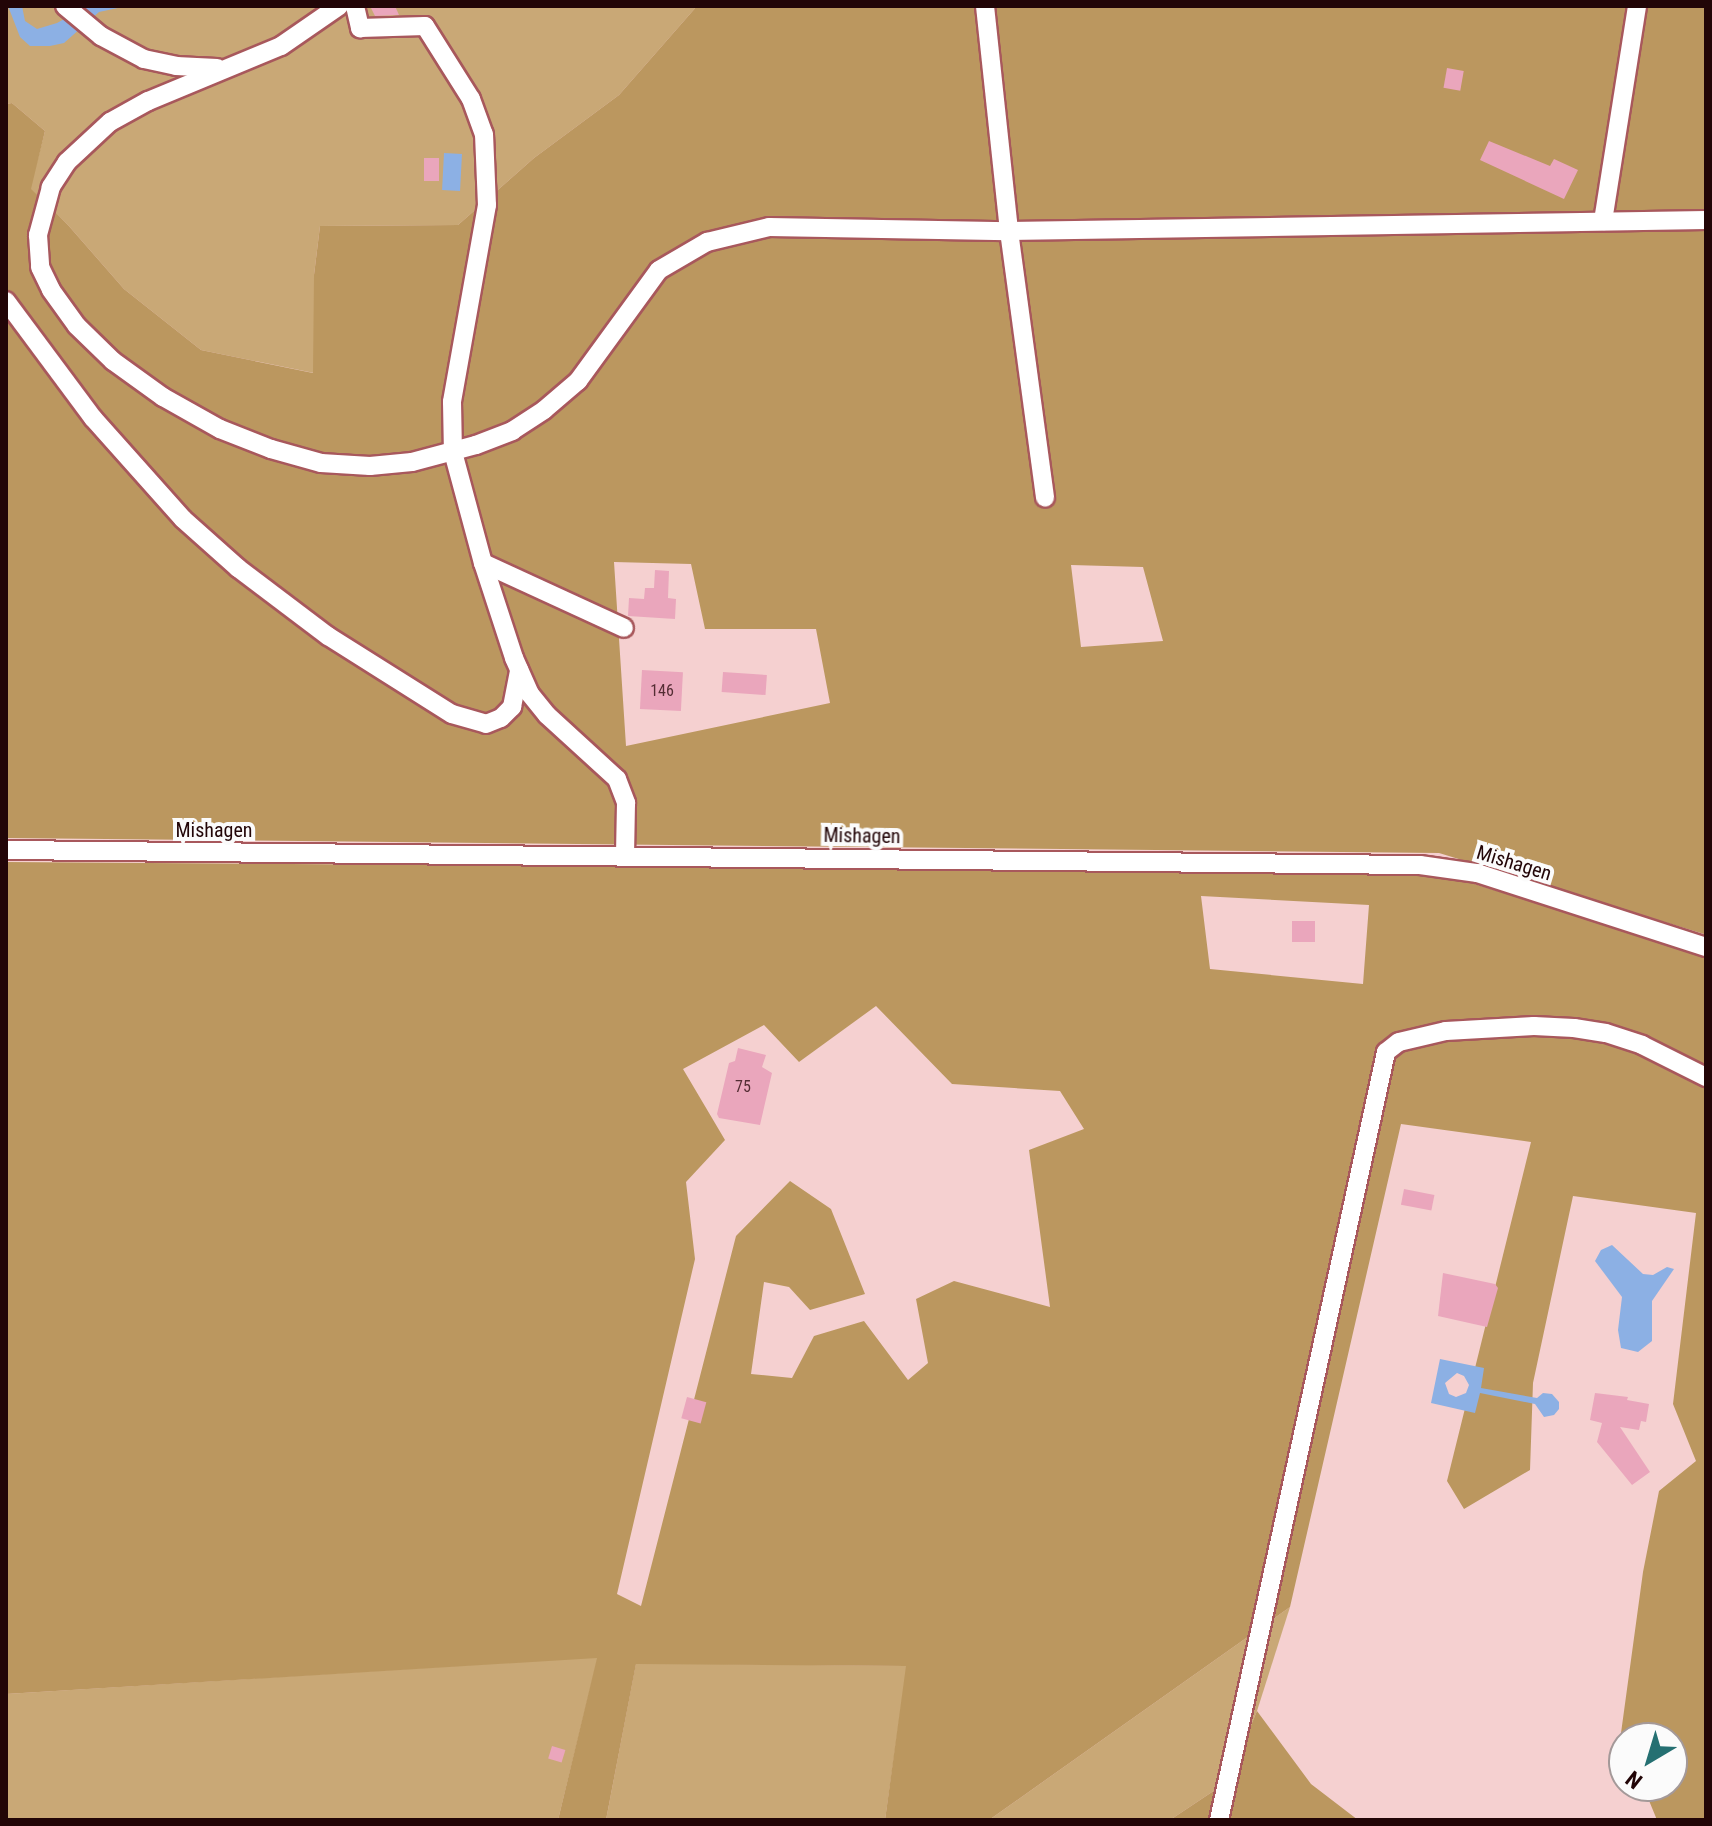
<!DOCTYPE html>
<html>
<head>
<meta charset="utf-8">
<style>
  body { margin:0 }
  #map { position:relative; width:1712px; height:1826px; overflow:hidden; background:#f5d0d0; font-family:"Roboto Condensed",sans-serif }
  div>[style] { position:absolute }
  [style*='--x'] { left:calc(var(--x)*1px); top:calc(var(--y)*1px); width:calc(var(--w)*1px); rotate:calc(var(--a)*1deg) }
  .green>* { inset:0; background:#c9a876 }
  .forest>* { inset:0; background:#bb975f }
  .water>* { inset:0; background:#8cb0e4; transform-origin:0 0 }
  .building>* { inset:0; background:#eaa6bc; transform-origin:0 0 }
  .roads { filter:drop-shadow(2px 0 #a8585c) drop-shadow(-2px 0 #a8585c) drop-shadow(0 2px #a8585c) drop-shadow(0 -2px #a8585c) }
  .minor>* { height:18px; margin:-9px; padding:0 9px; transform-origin:9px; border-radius:9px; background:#fff }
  span { translate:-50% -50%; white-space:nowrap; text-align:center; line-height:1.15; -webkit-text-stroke:8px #fbfbfb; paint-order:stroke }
  .number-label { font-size:16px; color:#542d34 }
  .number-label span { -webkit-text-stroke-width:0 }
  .street-label { font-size:20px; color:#220507 }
  .frame { position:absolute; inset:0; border:8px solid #220507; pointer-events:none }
  .north { position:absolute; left:1608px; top:1722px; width:80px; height:80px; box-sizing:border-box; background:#fbfbfb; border:2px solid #a49999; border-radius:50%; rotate:218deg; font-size:22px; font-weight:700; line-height:32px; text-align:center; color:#220507 }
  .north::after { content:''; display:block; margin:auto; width:28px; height:36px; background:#257072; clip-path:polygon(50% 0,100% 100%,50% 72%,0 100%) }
</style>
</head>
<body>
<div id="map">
  <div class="green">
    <i style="clip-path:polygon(6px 6px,697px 6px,619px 95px,534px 158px,458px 225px,320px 226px,314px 275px,314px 373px,201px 350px,124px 289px,68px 225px,30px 189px,45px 131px,12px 103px,6px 104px)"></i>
    <i style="clip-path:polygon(1290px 1607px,1257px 1711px,1227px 1782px,1170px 1820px,989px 1820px)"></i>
    <i style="clip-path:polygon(598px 1657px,558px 1820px,6px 1820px,6px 1694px)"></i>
    <i style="clip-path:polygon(636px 1663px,907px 1666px,885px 1820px,606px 1820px)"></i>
  </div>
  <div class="forest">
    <i style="clip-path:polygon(evenodd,697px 6px,1706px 6px,1704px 934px,1439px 853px,6px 838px,6px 104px,12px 103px,45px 131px,31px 189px,68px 225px,124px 289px,201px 350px,313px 373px,314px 275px,320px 226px,458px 225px,534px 158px,619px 95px,697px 6px,614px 562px,691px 564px,705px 629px,816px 629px,830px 703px,626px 746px,614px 562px,697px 6px,1071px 565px,1143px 567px,1163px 641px,1081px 647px,1071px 565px)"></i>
    <i style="clip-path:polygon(evenodd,6px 862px,1436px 872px,1706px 956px,1706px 1820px,1657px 1820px,1643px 1786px,1672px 1786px,1672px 1738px,1624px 1738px,1624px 1741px,1621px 1733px,1643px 1572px,1659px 1491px,1696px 1461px,1673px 1404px,1696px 1213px,1573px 1196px,1533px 1383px,1530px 1470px,1464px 1509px,1447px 1481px,1531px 1142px,1401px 1124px,1290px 1607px,989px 1820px,885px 1820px,906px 1666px,636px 1664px,606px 1820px,558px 1820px,597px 1658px,6px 1694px,6px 862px,1201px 896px,1369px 905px,1363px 984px,1210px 969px,1201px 896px,6px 862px,876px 1006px,952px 1084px,1060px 1091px,1084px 1129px,1029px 1150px,1050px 1307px,954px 1281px,916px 1299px,928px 1363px,908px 1380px,864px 1321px,814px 1336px,792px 1378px,751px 1374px,764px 1282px,789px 1287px,810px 1310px,865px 1294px,831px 1209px,790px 1181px,736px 1236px,641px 1606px,617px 1594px,695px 1259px,686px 1182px,725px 1140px,683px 1069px,764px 1025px,799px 1062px,876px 1006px)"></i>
    <i style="clip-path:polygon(1257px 1711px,1311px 1784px,1358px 1820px,1170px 1820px,1227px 1782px)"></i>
  </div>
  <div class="water">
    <i style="clip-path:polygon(8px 6px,22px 6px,25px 21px,37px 29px,57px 23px,88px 6px,127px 6px,99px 12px,64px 43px,50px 46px,30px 46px,20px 37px)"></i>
    <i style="left:444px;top:153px;width:18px;height:37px;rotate:3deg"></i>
    <i style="clip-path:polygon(1612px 1245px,1643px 1274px,1653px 1275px,1667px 1267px,1674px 1269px,1652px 1301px,1652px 1341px,1638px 1352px,1621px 1348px,1618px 1330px,1622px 1297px,1595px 1261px,1601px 1250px)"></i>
    <i style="clip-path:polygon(evenodd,1440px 1359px,1484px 1368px,1481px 1388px,1537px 1398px,1543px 1393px,1552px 1394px,1559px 1402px,1559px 1409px,1554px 1415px,1544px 1417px,1535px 1404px,1480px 1393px,1475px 1413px,1431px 1403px,1440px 1359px,1457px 1373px,1464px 1376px,1469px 1385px,1466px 1393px,1456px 1397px,1449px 1394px,1445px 1383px,1457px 1373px)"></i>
  </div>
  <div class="building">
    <i style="clip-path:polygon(370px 6px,395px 6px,399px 15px,375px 16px)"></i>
    <i style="left:1447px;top:68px;width:17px;height:20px;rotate:10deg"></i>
    <i style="clip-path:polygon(1489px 141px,1550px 166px,1554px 159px,1578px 170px,1564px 199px,1480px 160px)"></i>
    <i style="left:424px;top:158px;width:15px;height:23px"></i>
    <i style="clip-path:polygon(655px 570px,669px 571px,668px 598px,676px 599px,675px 619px,628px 616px,629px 598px,644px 599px,645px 588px,654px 588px)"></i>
    <i style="left:642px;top:670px;width:41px;height:39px;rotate:3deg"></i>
    <i style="left:723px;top:672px;width:44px;height:20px;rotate:4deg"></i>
    <i style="left:1292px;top:921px;width:23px;height:21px"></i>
    <i style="clip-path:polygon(738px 1048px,766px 1055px,762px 1067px,772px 1073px,760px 1125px,719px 1118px,717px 1114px,729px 1063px,735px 1061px)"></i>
    <i style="left:1404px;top:1189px;width:31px;height:16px;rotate:11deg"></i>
    <i style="clip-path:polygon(1443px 1273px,1495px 1284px,1498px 1288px,1487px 1327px,1438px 1316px)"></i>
    <i style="clip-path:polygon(1595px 1393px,1628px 1397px,1627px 1400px,1649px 1404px,1646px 1422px,1641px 1421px,1639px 1430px,1620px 1427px,1650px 1472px,1632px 1485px,1597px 1442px,1602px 1423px,1590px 1420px)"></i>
    <i style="left:687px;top:1397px;width:20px;height:22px;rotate:15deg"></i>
    <i style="left:552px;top:1746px;width:14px;height:13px;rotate:17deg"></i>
  </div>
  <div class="roads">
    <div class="minor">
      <i style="--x:65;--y:6;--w:47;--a:39.8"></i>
      <i style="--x:101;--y:36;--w:49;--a:28.1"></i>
      <i style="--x:144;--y:59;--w:33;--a:12"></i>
      <i style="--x:176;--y:66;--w:41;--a:2.8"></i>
      <i style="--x:339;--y:6;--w:70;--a:145.4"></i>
      <i style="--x:281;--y:46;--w:144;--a:157.5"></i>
      <i style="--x:148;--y:101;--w:43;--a:151.1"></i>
      <i style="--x:110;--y:122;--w:59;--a:137.1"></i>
      <i style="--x:67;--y:162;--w:30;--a:123"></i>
      <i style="--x:51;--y:187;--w:50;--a:105.2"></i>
      <i style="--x:38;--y:235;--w:32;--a:86"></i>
      <i style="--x:40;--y:267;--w:25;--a:64"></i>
      <i style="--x:51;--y:290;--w:44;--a:54.2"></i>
      <i style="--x:77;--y:326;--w:50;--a:44.2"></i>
      <i style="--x:113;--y:361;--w:62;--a:35.8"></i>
      <i style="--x:163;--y:397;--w:65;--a:29.3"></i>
      <i style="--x:220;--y:429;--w:55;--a:21.4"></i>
      <i style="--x:271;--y:449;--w:52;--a:15.6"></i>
      <i style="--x:321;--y:463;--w:49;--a:3.5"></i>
      <i style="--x:370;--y:466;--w:42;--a:-5.4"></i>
      <i style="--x:412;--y:462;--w:66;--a:-14.9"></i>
      <i style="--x:476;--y:445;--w:39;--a:-21"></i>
      <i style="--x:512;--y:431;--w:38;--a:-33"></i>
      <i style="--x:544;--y:410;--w:45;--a:-40.5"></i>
      <i style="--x:578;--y:381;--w:137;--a:-53.9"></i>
      <i style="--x:659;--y:270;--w:56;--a:-30.3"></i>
      <i style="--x:707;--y:242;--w:64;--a:-13.6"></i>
      <i style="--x:769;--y:227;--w:240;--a:1"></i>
      <i style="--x:1009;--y:231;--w:697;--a:-0.9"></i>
      <i style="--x:355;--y:6;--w:23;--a:77"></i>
      <i style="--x:360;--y:28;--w:65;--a:-1.8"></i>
      <i style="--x:425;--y:26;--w:86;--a:57.8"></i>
      <i style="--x:471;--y:99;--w:37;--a:70"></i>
      <i style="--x:484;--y:134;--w:71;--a:87.6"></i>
      <i style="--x:487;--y:205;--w:200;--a:100.1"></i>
      <i style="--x:452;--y:402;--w:50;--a:88.9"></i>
      <i style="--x:453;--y:452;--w:115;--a:74.9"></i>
      <i style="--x:483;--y:563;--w:155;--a:24.7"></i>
      <i style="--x:985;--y:6;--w:226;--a:83.9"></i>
      <i style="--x:1009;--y:231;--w:269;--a:82.3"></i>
      <i style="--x:1603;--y:221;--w:218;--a:-81"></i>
      <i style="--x:6;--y:301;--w:146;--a:53.4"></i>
      <i style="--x:93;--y:418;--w:135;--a:48.3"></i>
      <i style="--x:183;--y:519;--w:74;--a:41.7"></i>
      <i style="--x:238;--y:568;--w:113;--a:37.1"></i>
      <i style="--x:328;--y:636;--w:146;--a:32.2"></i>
      <i style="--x:452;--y:714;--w:35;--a:16"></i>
      <i style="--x:486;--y:724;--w:16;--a:-22"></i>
      <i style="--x:501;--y:718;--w:16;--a:-45"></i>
      <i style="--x:512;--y:707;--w:38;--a:-79"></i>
      <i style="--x:483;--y:563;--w:100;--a:71.9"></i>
      <i style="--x:514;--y:658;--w:39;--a:66"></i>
      <i style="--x:530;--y:694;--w:27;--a:51"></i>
      <i style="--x:547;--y:715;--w:95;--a:42.4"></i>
      <i style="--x:617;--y:779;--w:26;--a:69"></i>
      <i style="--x:626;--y:803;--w:53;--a:91.1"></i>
      <i style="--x:6;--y:850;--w:1414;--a:0.61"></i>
      <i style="--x:1420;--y:865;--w:58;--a:8"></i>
      <i style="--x:1477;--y:873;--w:241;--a:17.9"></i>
      <i style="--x:1219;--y:1820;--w:786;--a:-77.73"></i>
      <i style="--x:1386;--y:1052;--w:16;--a:-38"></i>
      <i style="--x:1399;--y:1042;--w:48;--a:-13.2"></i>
      <i style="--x:1446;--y:1031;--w:88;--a:-3.3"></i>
      <i style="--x:1534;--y:1026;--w:40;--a:2.9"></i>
      <i style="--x:1574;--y:1028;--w:32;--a:9"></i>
      <i style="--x:1606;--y:1033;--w:38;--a:18"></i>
      <i style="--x:1642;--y:1045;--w:72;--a:26.6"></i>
    </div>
  </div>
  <div class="number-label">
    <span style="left:662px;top:691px">146</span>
    <span style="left:743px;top:1087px">75</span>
  </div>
  <div class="street-label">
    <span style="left:214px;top:830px">Mishagen</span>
    <span style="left:862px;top:836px;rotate:1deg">Mishagen</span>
    <span style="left:1514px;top:863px;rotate:17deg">Mishagen</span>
  </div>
  <div class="frame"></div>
  <div class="north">N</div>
</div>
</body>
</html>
